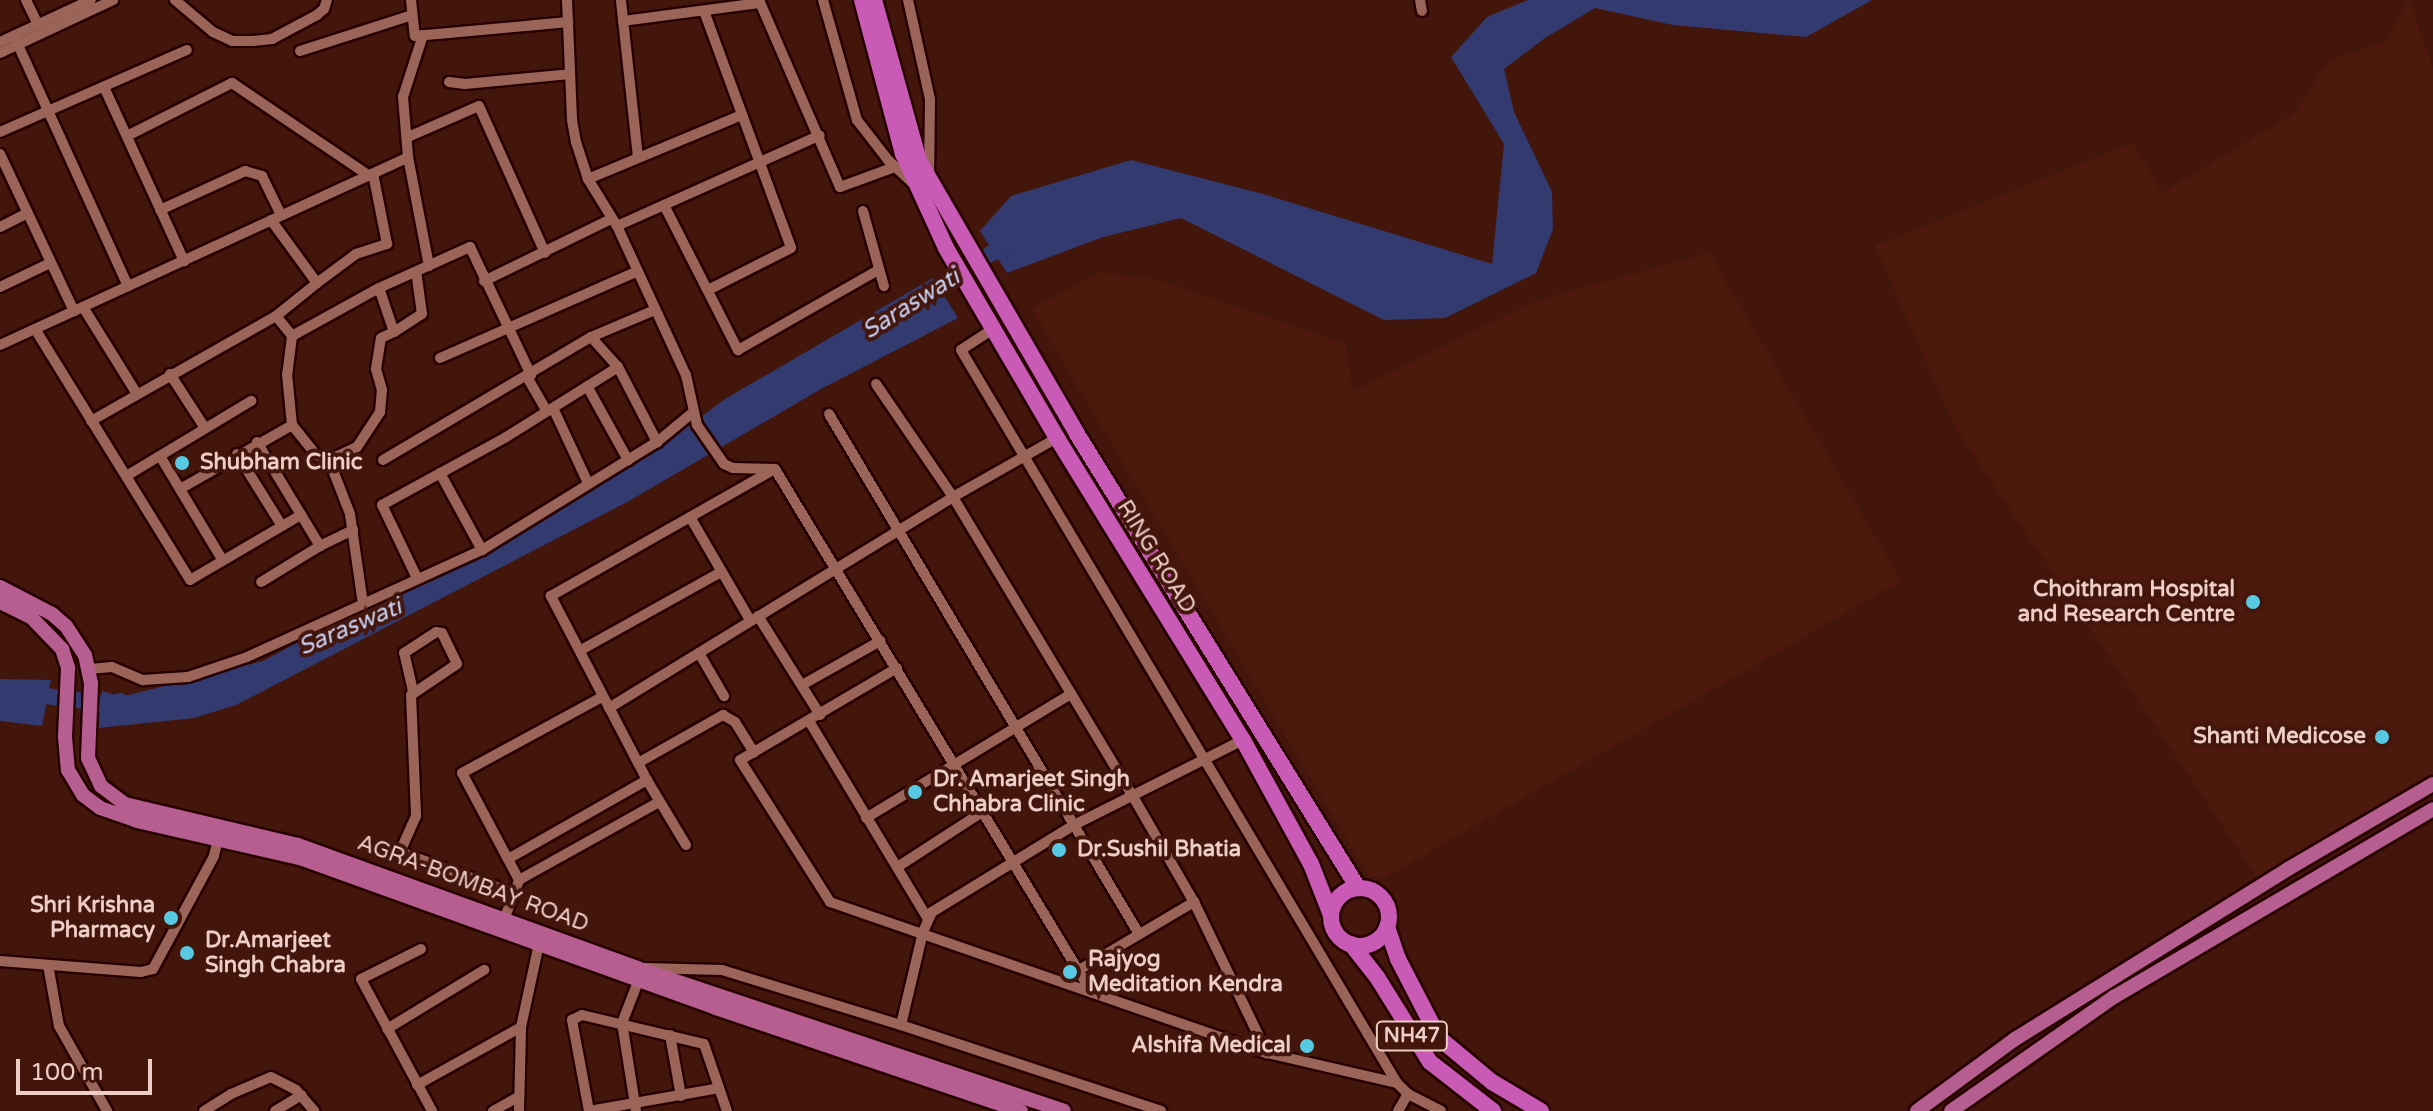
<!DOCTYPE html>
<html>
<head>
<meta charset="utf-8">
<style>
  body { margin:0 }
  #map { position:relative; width:2433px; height:1111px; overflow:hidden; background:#43160c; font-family:"Varela Round",sans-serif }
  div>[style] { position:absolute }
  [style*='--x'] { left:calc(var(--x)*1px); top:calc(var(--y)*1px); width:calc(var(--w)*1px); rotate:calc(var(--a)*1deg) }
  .built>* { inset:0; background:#4d190d }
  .water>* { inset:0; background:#323a70 }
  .river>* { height:16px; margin:-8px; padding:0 8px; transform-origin:8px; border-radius:8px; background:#323a70 }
  .roads { filter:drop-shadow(2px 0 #270000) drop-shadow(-2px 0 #270000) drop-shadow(0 2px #270000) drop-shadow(0 -2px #270000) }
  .minor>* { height:10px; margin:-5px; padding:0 5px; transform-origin:5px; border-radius:5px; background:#9a6558 }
  .major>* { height:14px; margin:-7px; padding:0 7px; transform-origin:7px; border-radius:7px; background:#b65e90 }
  .highway>* { height:16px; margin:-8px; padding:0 8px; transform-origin:8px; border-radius:8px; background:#c95ab6 }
  .highway>.ring { margin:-8px; padding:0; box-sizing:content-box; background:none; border:16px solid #c95ab6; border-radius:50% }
  .dots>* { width:22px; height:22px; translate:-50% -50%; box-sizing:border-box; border:4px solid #43160c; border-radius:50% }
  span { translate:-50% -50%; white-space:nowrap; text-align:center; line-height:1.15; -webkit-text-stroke:8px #43160c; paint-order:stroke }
  .shield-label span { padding:2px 6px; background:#43160c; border:2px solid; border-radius:6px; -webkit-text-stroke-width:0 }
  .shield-label { font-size:20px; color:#edcec7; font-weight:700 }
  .poi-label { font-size:22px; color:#edcec7; font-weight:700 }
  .left { translate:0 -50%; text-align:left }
  .right { translate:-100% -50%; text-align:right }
  .street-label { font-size:22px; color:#edcec7 }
  .water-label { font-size:24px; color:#c8d0f3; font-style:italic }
  .scale { position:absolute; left:16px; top:1059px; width:136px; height:36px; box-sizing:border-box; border:4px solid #edcec7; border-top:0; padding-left:10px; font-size:24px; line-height:28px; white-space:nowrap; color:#edcec7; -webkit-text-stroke:6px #43160c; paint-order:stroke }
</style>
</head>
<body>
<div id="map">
  <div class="built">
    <i style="clip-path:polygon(2409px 0,2433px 70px,2433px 778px,2258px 878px,1955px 427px,1875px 246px,2133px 143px,2162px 193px,2295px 113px,2328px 61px,2385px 42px)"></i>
    <i style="clip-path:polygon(1709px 253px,1901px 581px,1384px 878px,1369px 876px,1032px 309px,1100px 272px,1158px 280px,1345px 344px,1353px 391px,1536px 301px)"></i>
  </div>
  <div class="water">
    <i style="clip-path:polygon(1528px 0,1872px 0,1806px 37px,1673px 25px,1595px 8px,1545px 38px,1504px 69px,1514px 112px,1552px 192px,1553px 229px,1536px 273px,1445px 318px,1384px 320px,1181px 218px,1103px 237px,1007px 273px,980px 231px,1011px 196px,1131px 160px,1263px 194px,1492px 264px,1504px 144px,1451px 57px,1487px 17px)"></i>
    <i style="clip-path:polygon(933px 278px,958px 318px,821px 389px,629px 501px,236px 705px,194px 718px,98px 728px,102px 691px,121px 697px,263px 661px,343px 618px,449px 571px,667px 442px,725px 399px)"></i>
    <i style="clip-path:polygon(0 679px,51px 680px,42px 726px,0 721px)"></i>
  </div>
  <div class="river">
    <i style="--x:922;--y:297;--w:105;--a:-32.2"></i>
    <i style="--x:0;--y:690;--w:107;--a:7.5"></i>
    <i style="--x:106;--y:704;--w:15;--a:-11"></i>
  </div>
  <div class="roads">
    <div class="minor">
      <i style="--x:26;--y:0;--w:28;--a:64"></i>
      <i style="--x:175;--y:0;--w:50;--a:40.1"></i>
      <i style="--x:213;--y:32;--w:21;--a:25"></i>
      <i style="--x:232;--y:41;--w:21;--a:0"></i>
      <i style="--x:253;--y:41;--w:19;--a:-6"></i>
      <i style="--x:272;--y:39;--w:51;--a:-28.1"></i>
      <i style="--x:317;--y:15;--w:9;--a:-41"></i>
      <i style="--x:324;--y:9;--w:9;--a:-72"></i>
      <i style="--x:411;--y:0;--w:36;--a:84"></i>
      <i style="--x:415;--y:36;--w:154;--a:-5.2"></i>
      <i style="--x:567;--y:0;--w:120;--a:87.6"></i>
      <i style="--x:572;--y:120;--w:22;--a:80"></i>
      <i style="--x:576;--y:142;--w:39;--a:72"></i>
      <i style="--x:588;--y:179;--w:55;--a:58.3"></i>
      <i style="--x:617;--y:226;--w:164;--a:65.2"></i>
      <i style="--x:686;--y:375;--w:51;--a:77.6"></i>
      <i style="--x:697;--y:425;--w:47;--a:55.3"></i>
      <i style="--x:724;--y:464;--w:10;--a:24"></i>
      <i style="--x:733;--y:468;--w:42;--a:1.4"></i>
      <i style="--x:775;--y:469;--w:612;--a:58.83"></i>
      <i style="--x:759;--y:0;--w:204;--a:66.6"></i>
      <i style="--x:840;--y:187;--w:59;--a:-20"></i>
      <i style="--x:823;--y:0;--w:125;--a:74.2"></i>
      <i style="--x:857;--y:120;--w:51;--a:52.2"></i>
      <i style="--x:888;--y:160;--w:33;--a:43"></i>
      <i style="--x:908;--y:0;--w:101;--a:77.5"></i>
      <i style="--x:930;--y:99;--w:79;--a:90.7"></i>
      <i style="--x:1420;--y:0;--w:11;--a:80"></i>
      <i style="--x:621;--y:1;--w:158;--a:83.8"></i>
      <i style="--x:704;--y:11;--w:252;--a:69.8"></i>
      <i style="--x:791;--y:248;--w:93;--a:153.2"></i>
      <i style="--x:623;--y:21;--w:138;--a:-7.5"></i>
      <i style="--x:423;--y:35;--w:65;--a:107.9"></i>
      <i style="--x:403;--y:97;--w:60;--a:85.2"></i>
      <i style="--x:408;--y:157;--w:111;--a:79.1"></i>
      <i style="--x:14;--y:36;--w:275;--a:65.5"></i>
      <i style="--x:0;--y:42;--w:100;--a:-24.8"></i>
      <i style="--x:300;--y:51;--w:118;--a:-17.8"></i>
      <i style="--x:0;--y:53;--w:125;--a:-25.1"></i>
      <i style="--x:449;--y:82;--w:16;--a:7"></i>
      <i style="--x:465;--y:84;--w:105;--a:-5.4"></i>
      <i style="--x:104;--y:87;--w:192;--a:65.3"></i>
      <i style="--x:0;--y:132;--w:204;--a:-23.7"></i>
      <i style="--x:127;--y:136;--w:118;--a:-26.8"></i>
      <i style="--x:232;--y:83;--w:164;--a:34.1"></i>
      <i style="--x:408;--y:137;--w:77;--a:-23.6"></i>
      <i style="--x:479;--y:106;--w:161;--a:65.8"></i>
      <i style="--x:0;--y:154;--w:174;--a:64.8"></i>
      <i style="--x:588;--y:179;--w:167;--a:-22.6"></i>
      <i style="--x:664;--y:205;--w:163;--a:63"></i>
      <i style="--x:738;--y:350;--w:161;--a:-29.7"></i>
      <i style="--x:160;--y:210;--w:94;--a:-24.6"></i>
      <i style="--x:245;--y:171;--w:18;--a:16"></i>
      <i style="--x:262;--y:176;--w:43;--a:64"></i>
      <i style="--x:863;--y:211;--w:78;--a:74.4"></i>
      <i style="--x:271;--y:220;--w:78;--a:53.9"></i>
      <i style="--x:317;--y:283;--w:49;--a:-36.6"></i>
      <i style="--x:356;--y:254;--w:33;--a:-18"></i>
      <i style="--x:387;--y:244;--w:72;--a:-101.2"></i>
      <i style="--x:617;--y:226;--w:222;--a:-24.1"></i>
      <i style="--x:0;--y:227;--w:31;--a:-27"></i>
      <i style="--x:484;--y:281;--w:141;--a:-26"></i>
      <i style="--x:0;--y:287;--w:55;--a:-25.6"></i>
      <i style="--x:83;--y:307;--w:102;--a:58.2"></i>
      <i style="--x:276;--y:316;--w:26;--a:51"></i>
      <i style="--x:292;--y:336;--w:38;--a:97"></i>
      <i style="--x:287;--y:374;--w:51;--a:84.4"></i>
      <i style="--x:292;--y:425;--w:38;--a:51"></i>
      <i style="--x:316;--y:455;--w:14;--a:21"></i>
      <i style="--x:329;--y:460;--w:31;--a:-25"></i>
      <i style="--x:357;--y:447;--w:42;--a:-56.7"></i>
      <i style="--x:380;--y:412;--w:22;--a:-85"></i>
      <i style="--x:382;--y:390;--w:22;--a:-106"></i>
      <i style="--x:376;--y:369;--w:31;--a:-81"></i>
      <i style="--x:381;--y:338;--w:14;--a:-25"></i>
      <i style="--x:394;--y:332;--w:46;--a:-108.8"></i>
      <i style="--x:379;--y:288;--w:100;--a:-24.3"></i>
      <i style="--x:470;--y:247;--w:142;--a:64.5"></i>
      <i style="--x:35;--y:329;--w:295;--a:58.3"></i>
      <i style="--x:190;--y:580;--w:129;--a:-30.4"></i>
      <i style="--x:993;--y:329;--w:38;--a:147"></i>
      <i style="--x:961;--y:350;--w:853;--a:59.26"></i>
      <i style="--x:394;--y:332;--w:33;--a:-33"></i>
      <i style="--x:422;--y:314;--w:43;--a:-97.9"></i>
      <i style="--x:292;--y:336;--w:99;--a:-28.9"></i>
      <i style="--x:591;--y:337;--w:40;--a:48"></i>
      <i style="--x:618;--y:367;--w:85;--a:62.5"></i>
      <i style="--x:0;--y:345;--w:449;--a:-24.7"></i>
      <i style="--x:440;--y:358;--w:216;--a:-23.7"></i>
      <i style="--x:170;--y:374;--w:64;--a:57.1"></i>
      <i style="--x:527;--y:377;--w:39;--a:60"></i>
      <i style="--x:876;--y:384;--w:137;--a:55.7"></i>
      <i style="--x:953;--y:497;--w:345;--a:59"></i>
      <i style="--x:1131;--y:793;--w:126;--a:60"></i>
      <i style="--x:1194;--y:902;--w:168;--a:64.2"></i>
      <i style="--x:587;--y:386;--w:85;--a:61"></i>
      <i style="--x:553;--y:408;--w:83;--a:65"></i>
      <i style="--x:829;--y:414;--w:605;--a:59.2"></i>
      <i style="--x:91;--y:421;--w:213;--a:-29.6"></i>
      <i style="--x:276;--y:316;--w:53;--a:-38.8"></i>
      <i style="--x:257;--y:442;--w:122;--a:58.8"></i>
      <i style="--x:320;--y:546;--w:69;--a:148.6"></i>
      <i style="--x:237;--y:454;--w:85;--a:58"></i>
      <i style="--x:160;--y:456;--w:122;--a:59"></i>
      <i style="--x:329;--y:460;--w:58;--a:68.7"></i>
      <i style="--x:350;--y:514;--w:91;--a:81.8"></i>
      <i style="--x:383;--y:460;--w:242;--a:-30.6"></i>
      <i style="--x:591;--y:337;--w:69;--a:-22.9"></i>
      <i style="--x:440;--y:473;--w:88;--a:61.4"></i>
      <i style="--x:128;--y:475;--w:144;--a:-31"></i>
      <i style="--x:180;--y:489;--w:129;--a:-29.7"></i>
      <i style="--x:690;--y:517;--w:119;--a:59.8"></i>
      <i style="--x:320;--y:546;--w:37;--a:-26"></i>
      <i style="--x:417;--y:578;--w:81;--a:-115.6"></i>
      <i style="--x:382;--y:505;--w:141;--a:-28.7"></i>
      <i style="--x:506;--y:437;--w:132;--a:-32"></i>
      <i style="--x:758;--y:616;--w:117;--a:57.9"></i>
      <i style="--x:581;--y:650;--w:160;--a:-29.1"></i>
      <i style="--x:699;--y:653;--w:50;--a:59.8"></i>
      <i style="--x:897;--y:668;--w:182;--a:149.6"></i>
      <i style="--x:740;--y:760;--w:168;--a:57.6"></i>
      <i style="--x:830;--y:902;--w:462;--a:19.1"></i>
      <i style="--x:1267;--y:1053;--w:133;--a:13"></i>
      <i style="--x:1397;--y:1083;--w:16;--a:45"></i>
      <i style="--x:1408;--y:1094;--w:37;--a:27"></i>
      <i style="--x:89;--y:669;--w:23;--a:-5"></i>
      <i style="--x:112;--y:667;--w:34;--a:23"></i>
      <i style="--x:143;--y:680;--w:45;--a:-3.8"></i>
      <i style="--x:188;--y:677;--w:62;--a:-18.7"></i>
      <i style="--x:247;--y:657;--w:258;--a:-24.5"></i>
      <i style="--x:482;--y:550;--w:206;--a:-31.7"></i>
      <i style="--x:657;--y:442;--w:45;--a:-39.6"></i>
      <i style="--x:802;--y:685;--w:90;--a:-29.4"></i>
      <i style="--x:413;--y:691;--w:39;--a:-103"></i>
      <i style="--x:404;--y:653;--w:38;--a:-33"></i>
      <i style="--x:436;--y:632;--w:6;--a:9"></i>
      <i style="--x:442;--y:633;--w:34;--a:64"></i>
      <i style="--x:457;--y:664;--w:55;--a:146"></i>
      <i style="--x:411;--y:695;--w:121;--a:87.6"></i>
      <i style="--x:416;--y:816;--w:39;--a:114"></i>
      <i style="--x:400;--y:852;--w:120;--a:19.9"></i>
      <i style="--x:609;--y:708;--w:404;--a:-31.5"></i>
      <i style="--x:953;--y:497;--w:120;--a:-29.6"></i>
      <i style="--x:809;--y:721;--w:231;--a:59"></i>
      <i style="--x:638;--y:763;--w:98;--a:-29.5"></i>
      <i style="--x:723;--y:715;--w:14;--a:30"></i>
      <i style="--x:735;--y:722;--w:36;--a:58"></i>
      <i style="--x:866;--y:818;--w:240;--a:-31.2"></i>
      <i style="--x:686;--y:845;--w:76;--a:-121"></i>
      <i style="--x:647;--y:780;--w:208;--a:-117.6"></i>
      <i style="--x:551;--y:596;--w:255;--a:-29.6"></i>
      <i style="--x:508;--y:859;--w:160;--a:-29.6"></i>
      <i style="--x:899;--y:866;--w:99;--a:-33"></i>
      <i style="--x:519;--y:880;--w:121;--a:-118"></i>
      <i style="--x:462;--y:773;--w:159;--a:-28.5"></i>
      <i style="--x:505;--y:917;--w:40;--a:-69"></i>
      <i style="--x:519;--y:880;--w:160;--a:-29.1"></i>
      <i style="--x:421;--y:949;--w:67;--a:153.4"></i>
      <i style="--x:361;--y:979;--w:150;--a:61.7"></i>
      <i style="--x:0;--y:961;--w:141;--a:4.5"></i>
      <i style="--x:141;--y:972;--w:12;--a:-14"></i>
      <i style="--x:153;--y:969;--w:128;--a:-61.6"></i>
      <i style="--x:214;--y:856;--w:17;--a:-77"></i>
      <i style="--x:48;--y:965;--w:62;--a:79.8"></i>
      <i style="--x:59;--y:1026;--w:98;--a:60.5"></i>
      <i style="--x:645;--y:968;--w:77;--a:1.5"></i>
      <i style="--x:722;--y:970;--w:187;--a:17.1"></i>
      <i style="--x:901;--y:1025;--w:274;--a:18.3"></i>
      <i style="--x:1079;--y:970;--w:134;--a:-30.6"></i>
      <i style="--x:901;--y:1025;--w:96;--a:-76.7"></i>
      <i style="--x:923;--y:932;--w:22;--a:-66"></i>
      <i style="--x:932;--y:912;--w:167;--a:-31.5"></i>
      <i style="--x:1074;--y:825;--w:189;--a:-26.7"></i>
      <i style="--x:387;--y:1029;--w:114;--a:-31.3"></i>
      <i style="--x:670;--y:1035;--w:62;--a:79.8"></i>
      <i style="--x:417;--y:1085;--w:119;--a:-29.1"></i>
      <i style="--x:204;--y:1111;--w:32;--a:-32"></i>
      <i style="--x:231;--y:1094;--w:43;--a:-23"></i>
      <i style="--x:271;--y:1077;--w:28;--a:27"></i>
      <i style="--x:296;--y:1090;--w:28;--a:49"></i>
      <i style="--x:275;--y:1111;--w:31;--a:-31"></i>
      <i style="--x:493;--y:1111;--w:29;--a:-29"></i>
      <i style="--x:519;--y:1111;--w:84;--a:-88.6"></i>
      <i style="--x:521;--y:1027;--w:85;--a:-77.8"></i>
      <i style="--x:589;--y:1111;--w:93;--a:-100.6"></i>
      <i style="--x:572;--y:1020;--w:11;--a:-27"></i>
      <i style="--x:582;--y:1015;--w:125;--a:13.4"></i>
      <i style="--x:704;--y:1044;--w:71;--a:71.1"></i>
      <i style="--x:589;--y:1111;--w:132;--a:-10"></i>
      <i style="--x:636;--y:1111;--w:89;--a:-99"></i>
      <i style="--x:622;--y:1023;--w:53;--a:-68.8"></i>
      <i style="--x:1398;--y:1111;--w:20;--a:-60"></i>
    </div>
    <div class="major">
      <i style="--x:0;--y:587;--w:59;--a:27.4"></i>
      <i style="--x:52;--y:614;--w:18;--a:41"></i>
      <i style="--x:66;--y:626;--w:35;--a:57"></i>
      <i style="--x:85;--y:655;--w:29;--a:78"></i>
      <i style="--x:91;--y:683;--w:75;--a:92.3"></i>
      <i style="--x:88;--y:758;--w:31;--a:65"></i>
      <i style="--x:101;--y:786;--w:30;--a:37"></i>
      <i style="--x:125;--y:804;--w:178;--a:13.3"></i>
      <i style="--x:298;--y:845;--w:361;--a:19.9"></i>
      <i style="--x:637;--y:968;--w:450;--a:18.5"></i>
      <i style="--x:0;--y:602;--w:34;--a:26"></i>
      <i style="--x:31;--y:617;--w:45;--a:45.9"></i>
      <i style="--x:62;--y:649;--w:20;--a:72"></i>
      <i style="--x:68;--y:668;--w:69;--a:92.5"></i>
      <i style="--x:65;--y:737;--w:33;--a:85"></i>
      <i style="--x:68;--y:770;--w:29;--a:59"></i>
      <i style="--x:83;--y:795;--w:21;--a:37"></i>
      <i style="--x:100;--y:808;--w:39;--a:19"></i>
      <i style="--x:137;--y:821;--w:167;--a:12.8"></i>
      <i style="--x:300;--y:858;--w:442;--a:19.8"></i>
      <i style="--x:716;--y:1008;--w:322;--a:18.7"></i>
      <i style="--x:1917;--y:1111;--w:122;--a:-36.3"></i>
      <i style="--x:2015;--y:1039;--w:322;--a:-31.9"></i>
      <i style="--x:2288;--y:869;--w:168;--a:-30.4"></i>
      <i style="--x:1951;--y:1111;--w:199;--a:-35"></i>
      <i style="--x:2114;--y:997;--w:370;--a:-30.5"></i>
    </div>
    <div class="highway">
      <i style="--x:862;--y:0;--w:159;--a:75.1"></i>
      <i style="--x:903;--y:154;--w:103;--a:65.4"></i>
      <i style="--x:946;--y:248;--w:220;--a:59.7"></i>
      <i style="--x:1057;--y:438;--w:355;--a:58.4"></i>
      <i style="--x:1243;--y:740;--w:141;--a:61.3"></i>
      <i style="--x:1311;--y:864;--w:55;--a:68.6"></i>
      <i style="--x:874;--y:0;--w:167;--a:74.4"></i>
      <i style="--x:919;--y:161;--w:315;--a:59.9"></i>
      <i style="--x:1077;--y:434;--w:534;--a:58.24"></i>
      <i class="ring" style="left:1331px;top:888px;width:42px;height:42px"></i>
      <i style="--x:1387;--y:927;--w:34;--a:71"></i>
      <i style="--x:1398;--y:959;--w:89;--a:62.6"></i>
      <i style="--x:1439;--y:1038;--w:69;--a:39.7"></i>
      <i style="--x:1492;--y:1082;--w:57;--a:30.6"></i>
      <i style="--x:1351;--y:944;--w:42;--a:51.8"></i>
      <i style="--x:1377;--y:977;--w:100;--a:58.1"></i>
      <i style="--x:1430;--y:1062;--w:80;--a:37.9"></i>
    </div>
  </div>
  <div class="dots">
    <i style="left:182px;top:463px;background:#57c9e2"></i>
    <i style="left:2253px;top:602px;background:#57c9e2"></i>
    <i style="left:2382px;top:737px;background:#57c9e2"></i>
    <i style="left:915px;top:792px;background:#57c9e2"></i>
    <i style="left:1059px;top:850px;background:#57c9e2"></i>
    <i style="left:171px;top:918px;background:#57c9e2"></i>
    <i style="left:187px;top:953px;background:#57c9e2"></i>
    <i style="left:1070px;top:972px;background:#57c9e2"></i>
    <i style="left:1307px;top:1046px;background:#57c9e2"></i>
  </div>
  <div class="shield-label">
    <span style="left:1412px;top:1036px">NH47</span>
  </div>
  <div class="poi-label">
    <span class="left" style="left:200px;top:463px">Shubham Clinic</span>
    <span class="right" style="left:2235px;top:602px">Choithram Hospital<br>and Research Centre</span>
    <span class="right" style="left:2366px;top:737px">Shanti Medicose</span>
    <span class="left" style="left:933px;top:792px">Dr. Amarjeet Singh<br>Chhabra Clinic</span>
    <span class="left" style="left:1077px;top:850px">Dr.Sushil Bhatia</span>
    <span class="right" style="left:155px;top:918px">Shri Krishna<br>Pharmacy</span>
    <span class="left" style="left:205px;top:953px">Dr.Amarjeet<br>Singh Chabra</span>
    <span class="left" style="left:1088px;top:972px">Rajyog<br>Meditation Kendra</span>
    <span class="right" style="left:1291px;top:1046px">Alshifa Medical</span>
  </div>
  <div class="street-label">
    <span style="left:1156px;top:557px;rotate:58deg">RING ROAD</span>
    <span style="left:473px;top:884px;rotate:20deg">AGRA-BOMBAY ROAD</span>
  </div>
  <div class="water-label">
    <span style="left:911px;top:304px;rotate:-32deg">Saraswati</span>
    <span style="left:350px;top:627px;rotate:-23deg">Saraswati</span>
  </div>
  <div class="scale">100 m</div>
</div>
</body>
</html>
